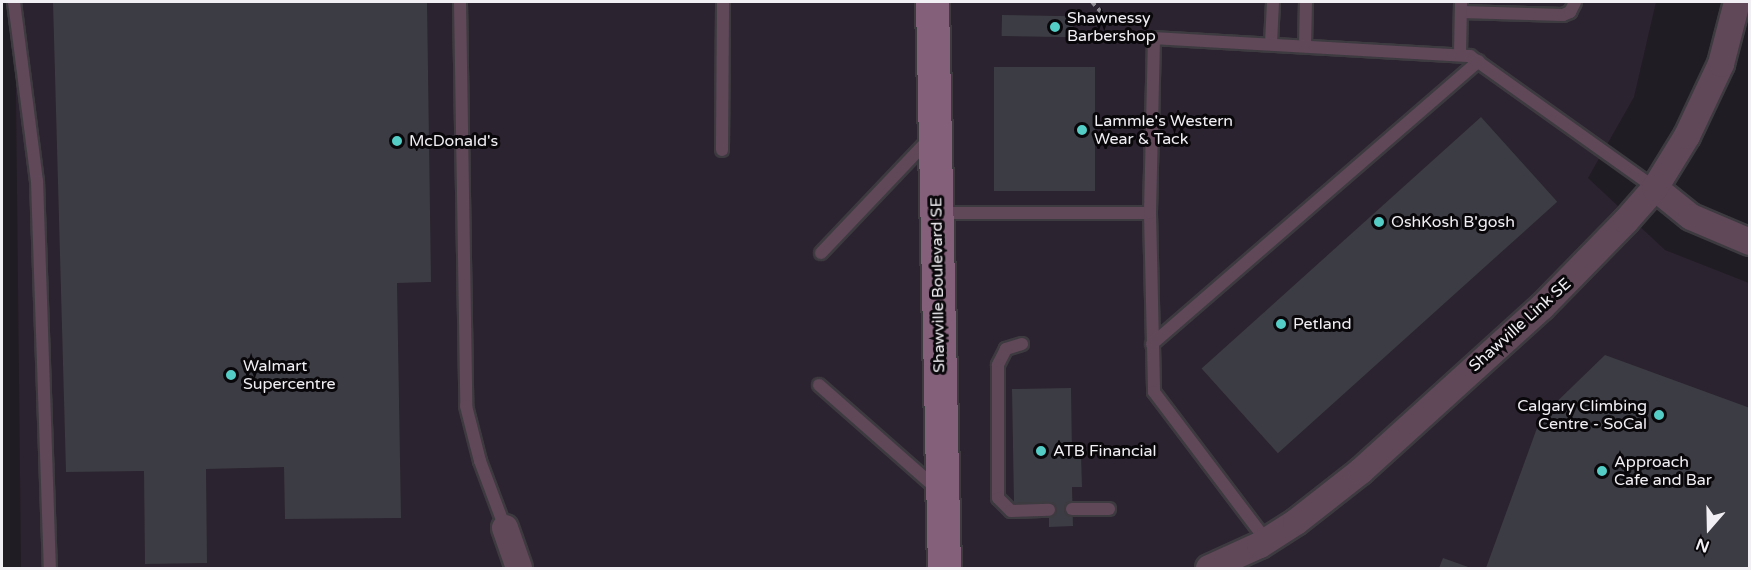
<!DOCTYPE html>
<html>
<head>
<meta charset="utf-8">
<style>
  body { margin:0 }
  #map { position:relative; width:1751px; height:570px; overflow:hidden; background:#201c23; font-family:"Varela Round",sans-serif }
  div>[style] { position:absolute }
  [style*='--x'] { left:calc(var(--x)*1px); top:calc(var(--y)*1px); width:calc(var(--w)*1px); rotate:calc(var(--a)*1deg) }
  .built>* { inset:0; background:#2b232f }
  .building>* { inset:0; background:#3c3c44; transform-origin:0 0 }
  .path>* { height:4px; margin-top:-2px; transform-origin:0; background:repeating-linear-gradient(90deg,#8d8a90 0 4.5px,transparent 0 9px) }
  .roads { filter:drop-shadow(2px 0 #3d3a40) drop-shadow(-2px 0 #3d3a40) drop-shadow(0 2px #3d3a40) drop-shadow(0 -2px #3d3a40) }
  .lane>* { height:12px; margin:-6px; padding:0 6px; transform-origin:6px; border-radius:6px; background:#604859 }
  .street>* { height:26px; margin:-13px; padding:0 13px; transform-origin:13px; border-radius:13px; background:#604859 }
  .secondary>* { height:33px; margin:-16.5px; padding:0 16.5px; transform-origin:16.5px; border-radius:16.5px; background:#84607a }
  .dots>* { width:16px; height:16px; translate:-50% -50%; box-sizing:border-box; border:3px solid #09070a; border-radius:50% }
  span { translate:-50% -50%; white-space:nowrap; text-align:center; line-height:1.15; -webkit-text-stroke:6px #09070a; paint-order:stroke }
  .poi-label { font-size:16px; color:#f2eff4 }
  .left { translate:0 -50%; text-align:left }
  .right { translate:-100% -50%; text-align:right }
  .street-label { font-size:16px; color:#f2eff4 }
  .frame { position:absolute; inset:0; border:3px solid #f2eff4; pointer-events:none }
  .north { position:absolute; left:1679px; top:498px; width:60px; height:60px; -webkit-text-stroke:4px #09070a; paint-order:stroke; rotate:200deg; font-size:16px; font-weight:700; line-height:24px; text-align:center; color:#f2eff4 }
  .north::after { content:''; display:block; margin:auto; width:21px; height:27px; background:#f2eff4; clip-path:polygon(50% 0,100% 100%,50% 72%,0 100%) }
</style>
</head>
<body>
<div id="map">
  <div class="built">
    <i style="clip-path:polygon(15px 2px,1656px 2px,1634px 97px,1588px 178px,1665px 250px,1749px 283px,1749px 568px,21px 568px)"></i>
  </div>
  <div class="building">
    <i style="clip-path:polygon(53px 2px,427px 2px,431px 282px,397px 283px,401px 518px,285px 519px,284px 467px,206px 469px,207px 563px,145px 564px,144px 471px,66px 472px)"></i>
    <i style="left:1002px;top:15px;width:71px;height:21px;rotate:1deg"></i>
    <i style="left:1095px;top:67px;width:124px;height:101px;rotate:90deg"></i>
    <i style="left:1481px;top:117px;width:114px;height:376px;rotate:48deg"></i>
    <i style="clip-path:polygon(1605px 355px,1750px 408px,1750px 568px,1486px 568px,1541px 417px)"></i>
    <i style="clip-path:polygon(1071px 388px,1072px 456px,1081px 455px,1082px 487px,1072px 487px,1073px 526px,1049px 527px,1049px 502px,1014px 503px,1012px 389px)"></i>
    <i style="clip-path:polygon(1443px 558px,1471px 568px,1439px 568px)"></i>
  </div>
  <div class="path">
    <i style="--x:1092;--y:2;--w:15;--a:48"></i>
  </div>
  <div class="roads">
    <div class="lane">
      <i style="--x:14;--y:2;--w:180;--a:82.7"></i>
      <i style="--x:37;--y:181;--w:387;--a:88.1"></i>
      <i style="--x:460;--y:2;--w:404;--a:89.1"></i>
      <i style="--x:466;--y:406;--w:57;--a:75.7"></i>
      <i style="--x:480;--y:461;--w:72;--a:69.5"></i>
      <i style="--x:1461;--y:12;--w:102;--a:1.7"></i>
      <i style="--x:1563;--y:15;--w:8;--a:-23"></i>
      <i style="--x:1570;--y:12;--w:11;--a:-63"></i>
      <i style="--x:1271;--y:43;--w:41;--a:-87.2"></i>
      <i style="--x:1305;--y:45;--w:43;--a:-88.7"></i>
      <i style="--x:1460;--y:54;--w:52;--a:-88.9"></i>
      <i style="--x:722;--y:150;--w:148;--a:-89.6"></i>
      <i style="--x:937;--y:213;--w:213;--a:0"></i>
      <i style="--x:1150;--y:213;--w:179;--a:88.7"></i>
      <i style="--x:1154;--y:392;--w:186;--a:52.9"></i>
      <i style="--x:1150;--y:213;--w:175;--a:-88.7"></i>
      <i style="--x:1154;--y:38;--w:317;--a:3.3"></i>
      <i style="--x:1470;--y:56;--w:227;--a:35.5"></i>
      <i style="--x:821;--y:253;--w:158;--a:-46.5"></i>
      <i style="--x:1022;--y:344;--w:17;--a:163"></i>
      <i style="--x:1006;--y:349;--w:18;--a:117"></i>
      <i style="--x:998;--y:365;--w:133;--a:90"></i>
      <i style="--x:998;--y:498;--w:18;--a:45"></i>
      <i style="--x:1011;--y:511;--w:38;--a:-2"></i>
      <i style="--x:1152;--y:344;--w:432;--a:-40.9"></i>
      <i style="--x:819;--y:385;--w:159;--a:41.4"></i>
      <i style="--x:1072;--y:509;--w:37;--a:0"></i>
    </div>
    <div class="street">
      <i style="--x:1655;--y:188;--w:46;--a:38.9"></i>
      <i style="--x:1691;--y:217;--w:64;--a:23"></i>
      <i style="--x:505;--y:528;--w:42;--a:70.7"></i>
      <i style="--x:1209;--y:568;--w:56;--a:-24.3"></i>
      <i style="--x:1260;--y:545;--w:43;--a:-32.6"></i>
      <i style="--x:1296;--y:522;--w:83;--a:-38.1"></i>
      <i style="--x:1361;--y:471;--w:244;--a:-42.2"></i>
      <i style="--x:1542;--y:307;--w:120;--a:-45.7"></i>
      <i style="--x:1626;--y:221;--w:44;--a:-48.7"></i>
      <i style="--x:1655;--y:188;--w:61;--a:-58.4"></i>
      <i style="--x:1687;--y:136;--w:80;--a:-64.7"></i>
      <i style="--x:1721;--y:64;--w:64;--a:-75.5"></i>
    </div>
    <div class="secondary">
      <i style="--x:932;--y:2;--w:566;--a:88.79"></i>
    </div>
  </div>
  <div class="dots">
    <i style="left:1055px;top:27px;background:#54cdc6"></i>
    <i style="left:1082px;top:130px;background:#54cdc6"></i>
    <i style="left:397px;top:141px;background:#54cdc6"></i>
    <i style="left:1379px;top:222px;background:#54cdc6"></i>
    <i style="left:1281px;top:324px;background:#54cdc6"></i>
    <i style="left:231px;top:375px;background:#54cdc6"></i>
    <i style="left:1659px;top:415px;background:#54cdc6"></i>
    <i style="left:1041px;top:451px;background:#54cdc6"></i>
    <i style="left:1602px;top:471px;background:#54cdc6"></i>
  </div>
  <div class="poi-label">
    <span class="left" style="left:1067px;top:27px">Shawnessy<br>Barbershop</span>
    <span class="left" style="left:1094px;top:130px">Lammle's Western<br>Wear &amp; Tack</span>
    <span class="left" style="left:409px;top:141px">McDonald's</span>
    <span class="left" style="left:1391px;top:222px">OshKosh B'gosh</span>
    <span class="left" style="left:1293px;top:324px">Petland</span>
    <span class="left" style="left:243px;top:375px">Walmart<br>Supercentre</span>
    <span class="right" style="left:1647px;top:415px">Calgary Climbing<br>Centre - SoCal</span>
    <span class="left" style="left:1053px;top:451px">ATB Financial</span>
    <span class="left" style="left:1614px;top:471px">Approach<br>Cafe and Bar</span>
  </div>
  <div class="street-label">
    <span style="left:938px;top:285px;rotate:-91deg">Shawville Boulevard SE</span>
    <span style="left:1520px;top:325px;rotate:-42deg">Shawville Link SE</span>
  </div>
  <div class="frame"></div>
  <div class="north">N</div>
</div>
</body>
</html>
